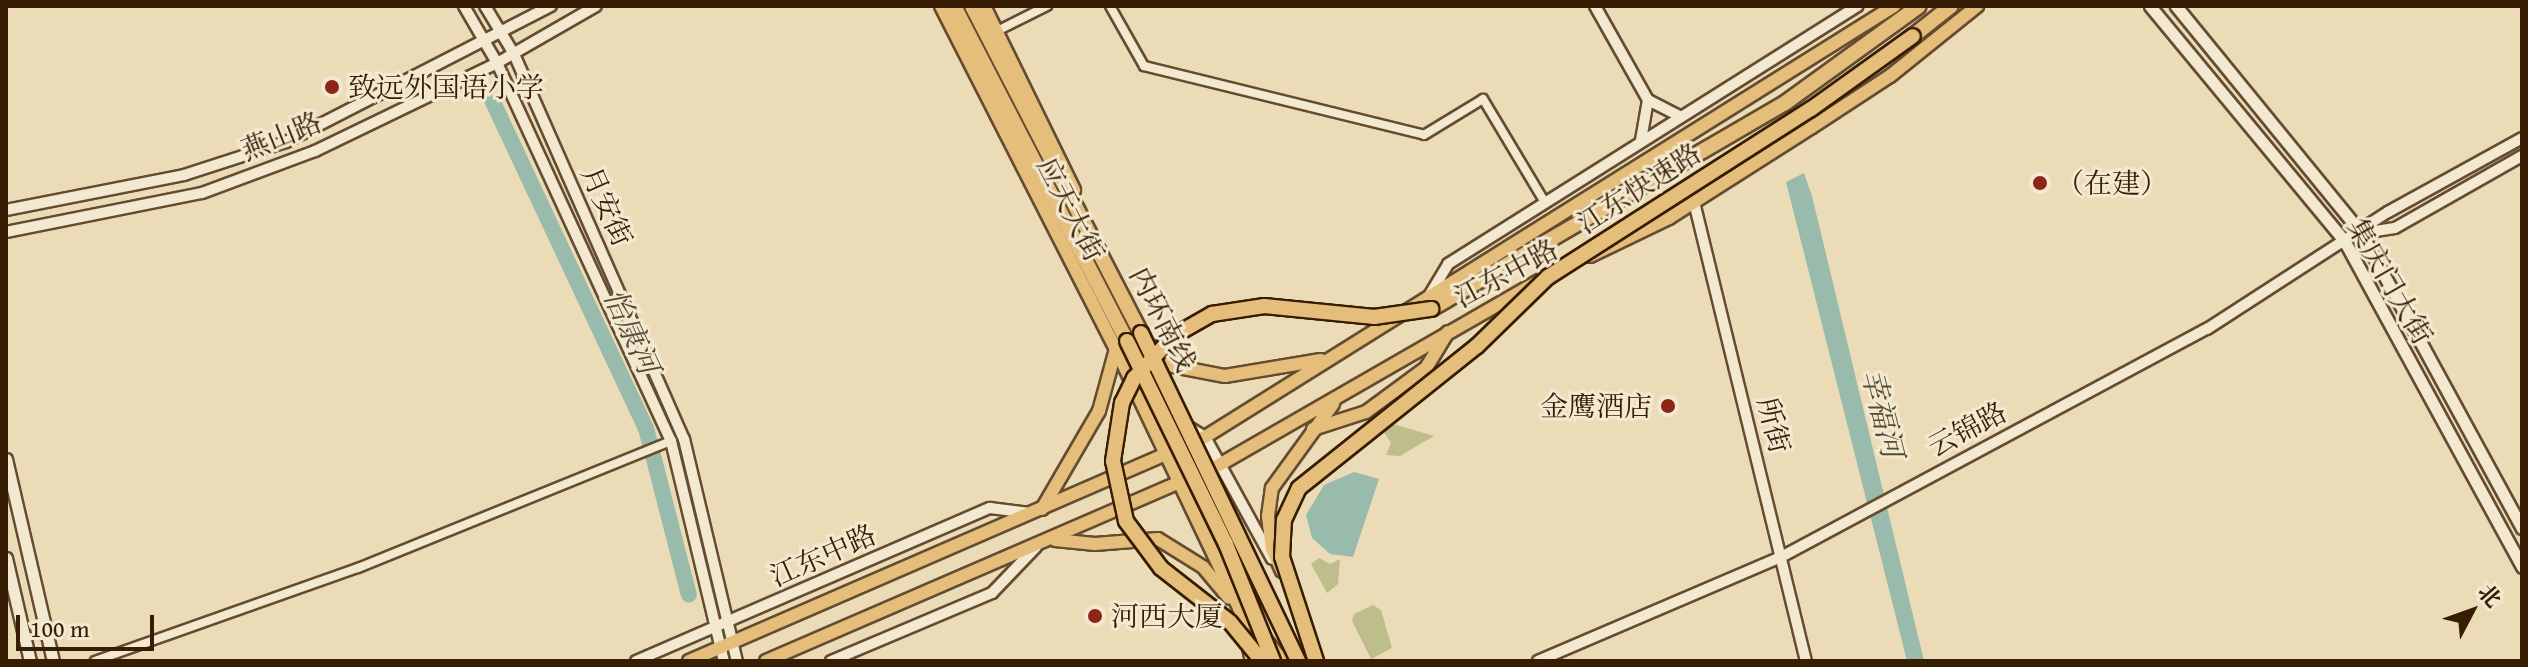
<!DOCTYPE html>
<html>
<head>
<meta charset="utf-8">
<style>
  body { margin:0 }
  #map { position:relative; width:2528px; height:667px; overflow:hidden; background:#ecdbb7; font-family:"Gentium Book Plus","Noto Serif SC",serif }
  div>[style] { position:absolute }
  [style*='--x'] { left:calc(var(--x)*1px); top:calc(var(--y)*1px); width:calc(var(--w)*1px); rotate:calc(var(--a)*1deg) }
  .green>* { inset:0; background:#bdbe8b }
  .water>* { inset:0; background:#99bbab }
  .river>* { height:16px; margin:-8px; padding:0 8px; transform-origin:8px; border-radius:8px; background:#99bbab }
  .roads { filter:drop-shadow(2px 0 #644c30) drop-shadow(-2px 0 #644c30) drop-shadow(0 2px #644c30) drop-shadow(0 -2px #644c30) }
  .minor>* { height:8px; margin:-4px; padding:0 4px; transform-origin:4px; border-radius:4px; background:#f3e8d0 }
  .tertiary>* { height:10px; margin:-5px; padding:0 5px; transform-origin:5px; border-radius:5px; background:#f3e8d0 }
  .secondary>* { height:11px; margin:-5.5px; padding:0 5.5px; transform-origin:5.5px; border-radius:5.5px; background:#f3e8d0 }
  .primary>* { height:12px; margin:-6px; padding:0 6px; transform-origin:6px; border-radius:6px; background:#e6be7c }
  .trunk>* { height:14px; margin:-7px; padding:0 7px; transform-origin:7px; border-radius:7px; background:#e6be7c }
  .bridges { filter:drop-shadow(2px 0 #361d03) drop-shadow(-2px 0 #361d03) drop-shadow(0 2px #361d03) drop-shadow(0 -2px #361d03) }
  .trunk-bridge>* { height:14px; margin:-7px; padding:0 7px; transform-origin:7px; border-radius:7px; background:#e6be7c }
  .dots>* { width:22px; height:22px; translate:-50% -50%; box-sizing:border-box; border:4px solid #f3e8d0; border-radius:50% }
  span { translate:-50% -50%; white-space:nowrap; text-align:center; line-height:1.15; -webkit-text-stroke:6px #f3e8d0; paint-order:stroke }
  .poi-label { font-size:28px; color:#361d03 }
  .left { translate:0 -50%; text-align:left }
  .right { translate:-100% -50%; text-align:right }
  .street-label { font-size:28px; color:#361d03 }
  .water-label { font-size:30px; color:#544c35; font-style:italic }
  .frame { position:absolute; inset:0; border:8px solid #361d03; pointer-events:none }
  .north { position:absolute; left:2432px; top:571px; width:80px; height:80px; -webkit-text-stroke:6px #f3e8d0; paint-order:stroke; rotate:49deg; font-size:22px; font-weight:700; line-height:32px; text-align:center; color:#361d03 }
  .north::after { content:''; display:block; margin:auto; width:28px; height:36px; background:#361d03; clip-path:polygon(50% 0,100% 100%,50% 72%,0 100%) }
  .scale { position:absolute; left:16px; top:615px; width:138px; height:36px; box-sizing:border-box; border:4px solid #361d03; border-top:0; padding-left:10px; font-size:24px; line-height:28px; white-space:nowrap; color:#361d03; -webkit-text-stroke:6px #f3e8d0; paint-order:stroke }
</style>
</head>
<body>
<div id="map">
  <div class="green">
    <i style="clip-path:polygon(1383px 421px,1434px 436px,1400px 456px,1386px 455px,1391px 443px,1380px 426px)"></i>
    <i style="clip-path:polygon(1319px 558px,1330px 564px,1340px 559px,1338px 584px,1327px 593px,1311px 564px)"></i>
    <i style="clip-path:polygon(1373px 605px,1381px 610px,1392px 648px,1371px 659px,1352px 621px,1354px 614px)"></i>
  </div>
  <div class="water">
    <i style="clip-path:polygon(1804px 173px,1812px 196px,1924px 661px,1907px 661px,1786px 182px)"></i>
    <i style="clip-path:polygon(1354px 472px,1379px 479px,1353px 557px,1330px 554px,1312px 538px,1306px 515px,1324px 485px)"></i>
  </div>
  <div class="river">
    <i style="--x:493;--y:102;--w:360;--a:64.9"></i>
    <i style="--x:646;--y:428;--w:172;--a:75.6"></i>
  </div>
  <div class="roads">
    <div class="minor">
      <i style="--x:1110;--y:6;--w:69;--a:60.5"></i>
      <i style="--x:1144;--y:66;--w:288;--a:13.8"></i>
      <i style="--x:1424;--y:135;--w:69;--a:-31.4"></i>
      <i style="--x:1483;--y:99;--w:119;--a:59.1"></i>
      <i style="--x:997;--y:31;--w:56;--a:-26.6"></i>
      <i style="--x:95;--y:661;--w:279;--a:-19.5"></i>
      <i style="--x:358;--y:568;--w:338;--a:-22.1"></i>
    </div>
    <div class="tertiary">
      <i style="--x:464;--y:6;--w:66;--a:59.9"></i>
      <i style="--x:497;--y:63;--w:416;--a:65.3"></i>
      <i style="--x:671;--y:441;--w:226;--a:76.5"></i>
      <i style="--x:485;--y:6;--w:56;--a:58.9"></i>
      <i style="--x:514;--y:54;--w:421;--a:66.2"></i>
      <i style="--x:684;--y:439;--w:228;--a:76.6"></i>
      <i style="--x:1595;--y:6;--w:108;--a:60.6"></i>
      <i style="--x:1648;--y:100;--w:35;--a:27"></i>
      <i style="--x:1641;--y:140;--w:41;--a:-80.1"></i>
      <i style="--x:1694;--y:202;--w:472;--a:76.3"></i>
      <i style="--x:6;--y:210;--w:181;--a:-11.1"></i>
      <i style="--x:184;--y:175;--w:107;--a:-17.9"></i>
      <i style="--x:286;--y:142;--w:298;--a:-27.2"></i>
      <i style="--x:6;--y:232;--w:200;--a:-11.3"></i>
      <i style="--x:202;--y:193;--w:121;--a:-20.4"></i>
      <i style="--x:315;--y:151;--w:202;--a:-25.8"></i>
      <i style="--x:497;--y:63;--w:114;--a:-29.9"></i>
      <i style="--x:2363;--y:233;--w:32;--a:-9"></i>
      <i style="--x:2395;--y:228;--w:146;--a:-29.6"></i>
      <i style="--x:1429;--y:296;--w:37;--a:-59"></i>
      <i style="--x:1448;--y:264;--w:484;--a:-32.2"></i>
      <i style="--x:1184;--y:424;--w:25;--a:32"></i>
      <i style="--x:1205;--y:437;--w:139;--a:61.2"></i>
      <i style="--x:1239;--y:610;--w:52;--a:76.8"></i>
      <i style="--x:636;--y:661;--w:386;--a:-23.4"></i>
      <i style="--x:990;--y:508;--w:40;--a:7.1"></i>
      <i style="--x:831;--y:661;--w:175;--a:-22.9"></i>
      <i style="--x:992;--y:593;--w:64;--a:-46.3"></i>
      <i style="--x:1538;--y:661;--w:264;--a:-23.2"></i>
      <i style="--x:1781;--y:557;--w:483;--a:-28.2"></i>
      <i style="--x:2207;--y:329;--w:216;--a:-32.9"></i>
      <i style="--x:2388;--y:212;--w:153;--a:-28.9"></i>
    </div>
    <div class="secondary">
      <i style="--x:2150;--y:6;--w:306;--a:50.4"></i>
      <i style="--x:2345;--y:242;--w:370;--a:61.4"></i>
      <i style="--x:2176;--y:6;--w:293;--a:50.8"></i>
      <i style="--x:2361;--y:233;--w:336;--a:61.4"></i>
      <i style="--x:6;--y:459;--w:207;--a:76.9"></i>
      <i style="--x:6;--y:558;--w:106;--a:76.9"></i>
    </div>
    <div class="primary">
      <i style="--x:941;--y:6;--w:385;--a:63"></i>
      <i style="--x:1116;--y:349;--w:287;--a:64.6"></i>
      <i style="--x:1239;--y:608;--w:69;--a:50.3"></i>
      <i style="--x:984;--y:6;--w:205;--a:63.9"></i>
      <i style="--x:1590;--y:256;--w:88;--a:-25.7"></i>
      <i style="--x:1669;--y:218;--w:169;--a:-32.5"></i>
      <i style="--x:1812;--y:127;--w:93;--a:-33.2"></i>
      <i style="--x:1890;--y:76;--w:112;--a:-38.8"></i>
      <i style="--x:1154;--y:347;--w:27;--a:45"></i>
      <i style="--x:1173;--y:366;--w:53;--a:10.9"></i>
      <i style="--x:1225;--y:376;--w:97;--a:-9.5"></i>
      <i style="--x:1313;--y:429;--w:56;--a:-17.8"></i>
      <i style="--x:1366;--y:412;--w:74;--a:-36.3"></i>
      <i style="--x:1426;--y:368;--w:42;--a:-58.6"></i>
      <i style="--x:1042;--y:509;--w:113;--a:-59.8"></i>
      <i style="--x:1099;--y:411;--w:64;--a:-74.7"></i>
      <i style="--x:1055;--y:540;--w:40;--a:5.7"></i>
      <i style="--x:1095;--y:544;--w:63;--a:-4.5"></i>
      <i style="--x:1158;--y:539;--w:53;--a:31.9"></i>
      <i style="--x:1203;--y:567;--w:40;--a:50"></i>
      <i style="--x:1282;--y:571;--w:24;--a:-114"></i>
      <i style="--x:1272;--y:549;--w:33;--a:-97"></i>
      <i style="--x:1268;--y:516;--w:28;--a:-82"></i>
      <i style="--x:1272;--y:488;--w:104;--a:-54"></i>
      <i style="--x:689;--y:661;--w:563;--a:-23.47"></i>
      <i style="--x:1205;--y:437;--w:813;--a:-32.03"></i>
      <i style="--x:766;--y:661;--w:494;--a:-23.4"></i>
      <i style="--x:1219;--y:465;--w:371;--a:-29.9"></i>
    </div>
    <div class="trunk">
      <i style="--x:954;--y:6;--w:377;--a:62.7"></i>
      <i style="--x:972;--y:6;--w:368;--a:62.7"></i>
      <i style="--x:1913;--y:36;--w:48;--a:-38.3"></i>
      <i style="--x:1431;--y:309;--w:410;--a:-30.2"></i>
      <i style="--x:1785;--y:103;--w:165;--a:-35.9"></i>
    </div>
  </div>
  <div class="bridges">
    <div class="trunk-bridge">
      <i style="--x:1141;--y:333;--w:364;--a:64.4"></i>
      <i style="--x:1127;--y:341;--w:226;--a:64"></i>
      <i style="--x:1226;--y:544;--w:126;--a:68.1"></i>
      <i style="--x:1262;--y:661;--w:50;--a:-129.4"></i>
      <i style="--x:1230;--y:622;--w:88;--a:-142"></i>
      <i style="--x:1161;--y:568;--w:59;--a:-126.7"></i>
      <i style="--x:1126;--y:521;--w:61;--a:-102.2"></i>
      <i style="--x:1113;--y:461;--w:59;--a:-81.2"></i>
      <i style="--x:1122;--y:403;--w:28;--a:-64"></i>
      <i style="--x:1134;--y:378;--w:59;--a:-46.4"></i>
      <i style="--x:1175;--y:335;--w:43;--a:-29.6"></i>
      <i style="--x:1212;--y:314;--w:53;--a:-8.7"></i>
      <i style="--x:1264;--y:306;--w:111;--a:5.7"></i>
      <i style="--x:1374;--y:317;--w:58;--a:-8"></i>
      <i style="--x:1316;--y:661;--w:109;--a:-108.1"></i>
      <i style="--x:1282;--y:557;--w:37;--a:-87"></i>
      <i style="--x:1284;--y:520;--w:35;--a:-65"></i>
      <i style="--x:1299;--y:488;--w:228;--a:-38.6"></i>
      <i style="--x:1477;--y:346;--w:99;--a:-44.2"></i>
      <i style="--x:1548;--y:277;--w:312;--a:-32.6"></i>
      <i style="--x:1811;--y:109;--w:125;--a:-35.6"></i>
    </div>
  </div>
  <div class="dots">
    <i style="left:332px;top:87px;background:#8f2418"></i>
    <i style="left:2040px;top:183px;background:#8f2418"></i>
    <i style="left:1668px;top:406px;background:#8f2418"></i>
    <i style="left:1095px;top:616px;background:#8f2418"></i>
  </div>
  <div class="poi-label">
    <span class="left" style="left:348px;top:87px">致远外国语小学</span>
    <span class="left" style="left:2056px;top:183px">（在建）</span>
    <span class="right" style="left:1652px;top:406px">金鹰酒店</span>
    <span class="left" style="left:1111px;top:616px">河西大厦</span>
  </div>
  <div class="street-label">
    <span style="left:281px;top:136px;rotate:-22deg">燕山路</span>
    <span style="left:1639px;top:188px;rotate:-33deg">江东快速路</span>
    <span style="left:607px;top:206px;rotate:66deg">月安街</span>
    <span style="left:1071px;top:209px;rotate:63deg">应天大街</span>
    <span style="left:1506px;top:273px;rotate:-28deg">江东中路</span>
    <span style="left:2390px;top:281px;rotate:60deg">集庆门大街</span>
    <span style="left:1163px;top:319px;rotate:63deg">内环南线</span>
    <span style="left:1774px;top:425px;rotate:76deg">所街</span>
    <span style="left:1967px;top:429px;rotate:-28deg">云锦路</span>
    <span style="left:823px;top:555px;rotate:-24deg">江东中路</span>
  </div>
  <div class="water-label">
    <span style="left:632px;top:331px;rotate:65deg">怡康河</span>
    <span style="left:1883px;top:413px;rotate:76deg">幸福河</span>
  </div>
  <div class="frame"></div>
  <div class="north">北</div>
  <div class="scale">100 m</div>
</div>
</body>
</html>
